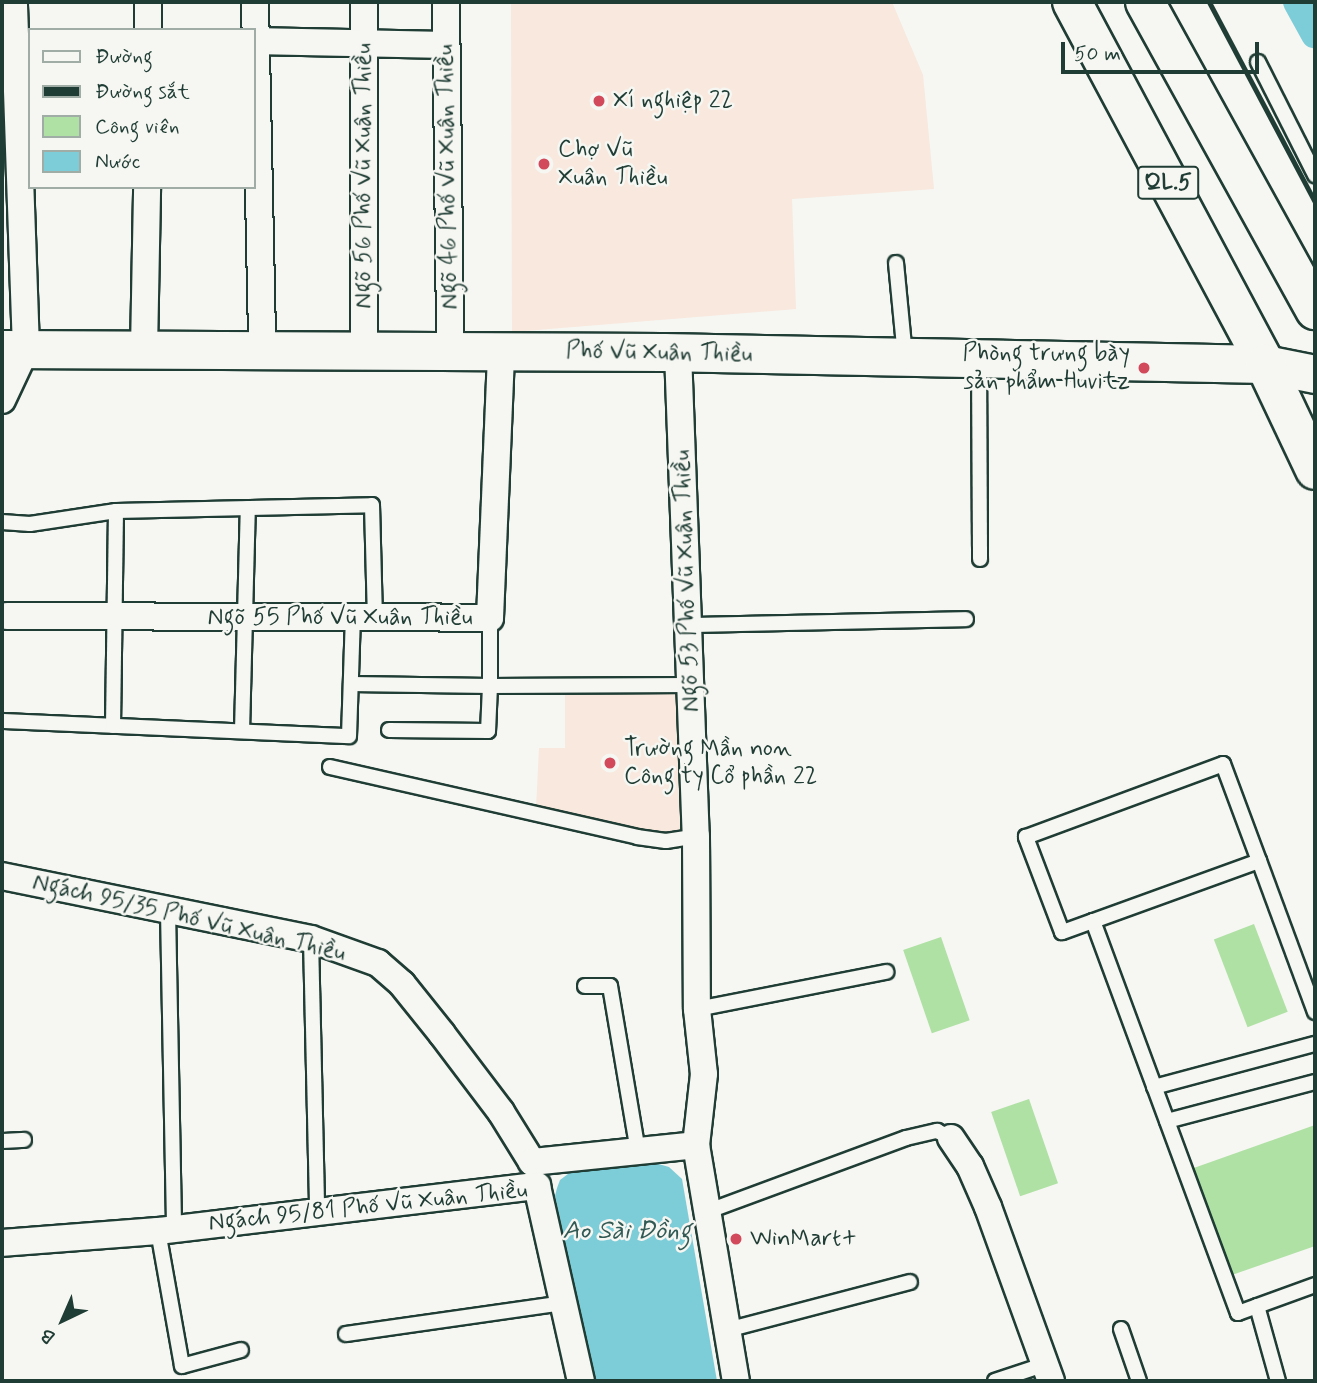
<!DOCTYPE html>
<html>
<head>
<meta charset="utf-8">
<style>
  body { margin:0 }
  #map { position:relative; width:1317px; height:1383px; overflow:hidden; background:#f6f6f2; font-family:Mynerve,sans-serif }
  div>[style] { position:absolute }
  [style*='--x'] { left:calc(var(--x)*1px); top:calc(var(--y)*1px); width:calc(var(--w)*1px); rotate:calc(var(--a)*1deg) }
  .built>* { inset:0; background:#f8e8dd }
  .green>* { inset:0; background:#aee1a3; transform-origin:0 0 }
  .water>* { inset:0; background:#7dcdd9 }
  .canal>* { height:28px; margin:-14px; padding:0 14px; transform-origin:14px; border-radius:14px; background:#7dcdd9 }
  .roads { filter:drop-shadow(2px 0 #1f3d34) drop-shadow(-2px 0 #1f3d34) drop-shadow(0 2px #1f3d34) drop-shadow(0 -2px #1f3d34) }
  .service>* { height:14px; margin:-7px; padding:0 7px; transform-origin:7px; border-radius:7px; background:#f6f6f2 }
  .minor>* { height:26px; margin:-13px; padding:0 13px; transform-origin:13px; border-radius:13px; background:#f6f6f2 }
  .secondary>* { height:37px; margin:-18.5px; padding:0 18.5px; transform-origin:18.5px; border-radius:18.5px; background:#f6f6f2 }
  .trunk>* { height:38px; margin:-19px; padding:0 19px; transform-origin:19px; border-radius:19px; background:#f6f6f2 }
  .rail>* { height:5px; margin:-2.5px; padding:0 2.5px; transform-origin:2.5px; border-radius:2.5px; background:#1f3d34 }
  .dots>* { width:19px; height:19px; translate:-50% -50%; box-sizing:border-box; border:4px solid #f6f6f2; border-radius:50% }
  span { translate:-50% -50%; white-space:nowrap; text-align:center; line-height:1.15; -webkit-text-stroke:5px #f6f6f2; paint-order:stroke }
  .shield-label span { padding:2px 5px; background:#f6f6f2; border:2px solid; border-radius:5px; -webkit-text-stroke-width:0 }
  .shield-label { font-size:23px; color:#1f3d34; font-weight:700 }
  .poi-label { font-size:24px; color:#1f3d34 }
  .left { translate:0 -50%; text-align:left }
  .right { translate:-100% -50%; text-align:right }
  .street-label { font-size:24px; color:#1f3d34 }
  .water-label { font-size:26px; color:#325a55; font-style:italic }
  .frame { position:absolute; inset:0; border:4px solid #1f3d34; pointer-events:none }
  .legend { position:absolute; left:28px; top:28px; width:228px; height:161px; box-sizing:border-box; background:#f6f6f2; border:2px solid #a0aca6; margin:0; padding:9px 12px; list-style:none; font-size:21px; color:#1f3d34 }
  .legend li { display:flex; align-items:center; gap:14px; height:35px }
  .legend b { width:35px; border:2px solid #a0aca6 }
  .north { position:absolute; left:28px; top:1285px; width:70px; height:70px; -webkit-text-stroke:5px #f6f6f2; paint-order:stroke; rotate:224deg; font-size:19px; font-weight:700; line-height:28px; text-align:center; color:#1f3d34 }
  .north::after { content:''; display:block; margin:auto; width:24px; height:32px; background:#1f3d34; clip-path:polygon(50% 0,100% 100%,50% 72%,0 100%) }
  .scale { position:absolute; left:1061px; top:42px; width:198px; height:32px; box-sizing:border-box; border:4px solid #1f3d34; border-top:0; padding-left:9px; font-size:21px; line-height:24px; white-space:nowrap; color:#1f3d34; -webkit-text-stroke:5px #f6f6f2; paint-order:stroke }
</style>
</head>
<body>
<div id="map">
  <div class="built">
    <i style="clip-path:polygon(511px 2px,892px 2px,923px 75px,934px 189px,792px 199px,796px 309px,512px 332px)"></i>
    <i style="clip-path:polygon(684px 687px,681px 833px,660px 835px,536px 810px,539px 748px,565px 748px,565px 688px)"></i>
  </div>
  <div class="green">
    <i style="left:1254px;top:924px;width:94px;height:43px;rotate:69deg"></i>
    <i style="left:941px;top:937px;width:88px;height:40px;rotate:71deg"></i>
    <i style="left:1029px;top:1099px;width:89px;height:40px;rotate:71deg"></i>
    <i style="clip-path:polygon(1315px 1125px,1315px 1246px,1229px 1276px,1191px 1169px)"></i>
  </div>
  <div class="water">
    <i style="clip-path:polygon(655px 1163px,669px 1167px,682px 1179px,717px 1381px,593px 1381px,555px 1196px,557px 1188px,560px 1180px,572px 1171px)"></i>
  </div>
  <div class="canal">
    <i style="--x:1297;--y:2;--w:37;--a:61"></i>
  </div>
  <div class="roads">
    <div class="service">
      <i style="--x:1258;--y:62;--w:127;--a:63.2"></i>
      <i style="--x:896;--y:263;--w:93;--a:84.5"></i>
      <i style="--x:979;--y:360;--w:199;--a:89.7"></i>
      <i style="--x:2;--y:522;--w:28;--a:4"></i>
      <i style="--x:30;--y:524;--w:87;--a:-8.6"></i>
      <i style="--x:116;--y:511;--w:256;--a:-1.3"></i>
      <i style="--x:372;--y:505;--w:113;--a:88.5"></i>
      <i style="--x:490;--y:618;--w:68;--a:90"></i>
      <i style="--x:490;--y:686;--w:200;--a:-0.3"></i>
      <i style="--x:689;--y:625;--w:277;--a:-1.2"></i>
      <i style="--x:351;--y:684;--w:139;--a:0.8"></i>
      <i style="--x:490;--y:686;--w:45;--a:92.5"></i>
      <i style="--x:488;--y:731;--w:99;--a:-179.4"></i>
      <i style="--x:2;--y:721;--w:347;--a:2.5"></i>
      <i style="--x:349;--y:736;--w:118;--a:-88.1"></i>
      <i style="--x:113;--y:726;--w:215;--a:-89.2"></i>
      <i style="--x:242;--y:731;--w:223;--a:-88.5"></i>
      <i style="--x:330;--y:767;--w:315;--a:12.8"></i>
      <i style="--x:637;--y:837;--w:29;--a:8"></i>
      <i style="--x:666;--y:841;--w:30;--a:-9"></i>
      <i style="--x:168;--y:911;--w:318;--a:88.9"></i>
      <i style="--x:1093;--y:921;--w:33;--a:160"></i>
      <i style="--x:1062;--y:932;--w:102;--a:-110.8"></i>
      <i style="--x:1026;--y:837;--w:210;--a:-20.3"></i>
      <i style="--x:1223;--y:764;--w:103;--a:69.6"></i>
      <i style="--x:311;--y:939;--w:273;--a:88.7"></i>
      <i style="--x:585;--y:986;--w:25;--a:0"></i>
      <i style="--x:610;--y:986;--w:167;--a:80.4"></i>
      <i style="--x:697;--y:1009;--w:193;--a:-11.1"></i>
      <i style="--x:1315;--y:1012;--w:161;--a:-110.3"></i>
      <i style="--x:1259;--y:861;--w:177;--a:160.1"></i>
      <i style="--x:1093;--y:921;--w:418;--a:69.7"></i>
      <i style="--x:1238;--y:1313;--w:82;--a:-20"></i>
      <i style="--x:1154;--y:1087;--w:167;--a:-15"></i>
      <i style="--x:1167;--y:1121;--w:153;--a:-14.8"></i>
      <i style="--x:2;--y:1141;--w:22;--a:-3"></i>
      <i style="--x:706;--y:1212;--w:213;--a:-20.3"></i>
      <i style="--x:906;--y:1138;--w:32;--a:-13"></i>
      <i style="--x:937;--y:1131;--w:16;--a:27"></i>
      <i style="--x:158;--y:1231;--w:137;--a:79.9"></i>
      <i style="--x:182;--y:1366;--w:61;--a:-15.2"></i>
      <i style="--x:1257;--y:1306;--w:78;--a:74.4"></i>
      <i style="--x:1121;--y:1329;--w:55;--a:70.9"></i>
      <i style="--x:727;--y:1330;--w:189;--a:-14.7"></i>
      <i style="--x:346;--y:1334;--w:219;--a:-8.1"></i>
      <i style="--x:995;--y:1381;--w:51;--a:-18.4"></i>
    </div>
    <div class="minor">
      <i style="--x:148;--y:2;--w:28;--a:90"></i>
      <i style="--x:255;--y:2;--w:348;--a:88.8"></i>
      <i style="--x:364;--y:2;--w:349;--a:90"></i>
      <i style="--x:446;--y:2;--w:349;--a:89.3"></i>
      <i style="--x:254;--y:41;--w:192;--a:1.2"></i>
      <i style="--x:144;--y:350;--w:163;--a:-88.9"></i>
      <i style="--x:678;--y:352;--w:484;--a:87.9"></i>
      <i style="--x:696;--y:836;--w:173;--a:89.7"></i>
      <i style="--x:697;--y:1009;--w:65;--a:83.9"></i>
      <i style="--x:704;--y:1074;--w:71;--a:96.4"></i>
      <i style="--x:696;--y:1145;--w:239;--a:80.4"></i>
      <i style="--x:2;--y:400;--w:56;--a:-64.8"></i>
      <i style="--x:26;--y:349;--w:347;--a:-92"></i>
      <i style="--x:7;--y:616;--w:483;--a:0.2"></i>
      <i style="--x:490;--y:618;--w:267;--a:-87.6"></i>
      <i style="--x:2;--y:876;--w:315;--a:11.5"></i>
      <i style="--x:311;--y:939;--w:71;--a:19.7"></i>
      <i style="--x:378;--y:963;--w:32;--a:41"></i>
      <i style="--x:402;--y:984;--w:64;--a:51.3"></i>
      <i style="--x:442;--y:1034;--w:98;--a:52.9"></i>
      <i style="--x:501;--y:1112;--w:59;--a:58.2"></i>
      <i style="--x:532;--y:1162;--w:165;--a:-5.9"></i>
      <i style="--x:951;--y:1138;--w:34;--a:56"></i>
      <i style="--x:970;--y:1166;--w:45;--a:66.3"></i>
      <i style="--x:988;--y:1207;--w:185;--a:70.1"></i>
      <i style="--x:2;--y:1243;--w:156;--a:-4.4"></i>
      <i style="--x:158;--y:1231;--w:382;--a:-6.8"></i>
      <i style="--x:537;--y:1186;--w:200;--a:77.3"></i>
    </div>
    <div class="secondary">
      <i style="--x:2;--y:349;--w:661;--a:0.26"></i>
      <i style="--x:663;--y:352;--w:602;--a:1.14"></i>
      <i style="--x:1265;--y:364;--w:51;--a:11.3"></i>
    </div>
    <div class="trunk">
      <i style="--x:1072;--y:2;--w:410;--a:61.9"></i>
      <i style="--x:1265;--y:364;--w:117;--a:64.7"></i>
      <i style="--x:1145;--y:2;--w:352;--a:61.1"></i>
    </div>
  </div>
  <div class="rail">
    <i style="--x:1209;--y:2;--w:226;--a:62.1"></i>
  </div>
  <div class="dots">
    <i style="left:599px;top:101px;background:#d1495b"></i>
    <i style="left:544px;top:164px;background:#d1495b"></i>
    <i style="left:1144px;top:368px;background:#d1495b"></i>
    <i style="left:610px;top:763px;background:#d1495b"></i>
    <i style="left:736px;top:1239px;background:#d1495b"></i>
  </div>
  <div class="shield-label">
    <span style="left:1168px;top:183px">QL.5</span>
  </div>
  <div class="poi-label">
    <span class="left" style="left:613px;top:101px">Xí nghiệp 22</span>
    <span class="left" style="left:558px;top:164px">Chợ Vũ<br>Xuân Thiều</span>
    <span class="right" style="left:1130px;top:368px">Phòng trưng bày<br>sản phẩm Huvitz</span>
    <span class="left" style="left:624px;top:763px">Trường Mần non<br>Công ty Cổ phần 22</span>
    <span class="left" style="left:750px;top:1239px">WinMart+</span>
  </div>
  <div class="street-label">
    <span style="left:364px;top:176px;rotate:-90deg">Ngõ 56 Phố Vũ Xuân Thiều</span>
    <span style="left:448px;top:177px;rotate:-91deg">Ngõ 46 Phố Vũ Xuân Thiều</span>
    <span style="left:659px;top:353px;rotate:1deg">Phố Vũ Xuân Thiều</span>
    <span style="left:687px;top:581px;rotate:-92deg">Ngõ 53 Phố Vũ Xuân Thiều</span>
    <span style="left:340px;top:618px">Ngõ 55 Phố Vũ Xuân Thiều</span>
    <span style="left:189px;top:918px;rotate:13deg">Ngách 95/35 Phố Vũ Xuân Thiều</span>
    <span style="left:368px;top:1207px;rotate:-6deg">Ngách 95/81 Phố Vũ Xuân Thiều</span>
  </div>
  <div class="water-label">
    <span style="left:627px;top:1232px">Ao Sài Đồng</span>
  </div>
  <div class="frame"></div>
  <ul class="legend">
  <li><b style="height:9px;background:#f6f6f2"></b>Đường</li>
  <li><b style="height:9px;background:#1f3d34"></b>Đường sắt</li>
  <li><b style="height:19px;background:#aee1a3"></b>Công viên</li>
  <li><b style="height:19px;background:#7dcdd9"></b>Nước</li>
  </ul>
  <div class="north">B</div>
  <div class="scale">50 m</div>
</div>
</body>
</html>
